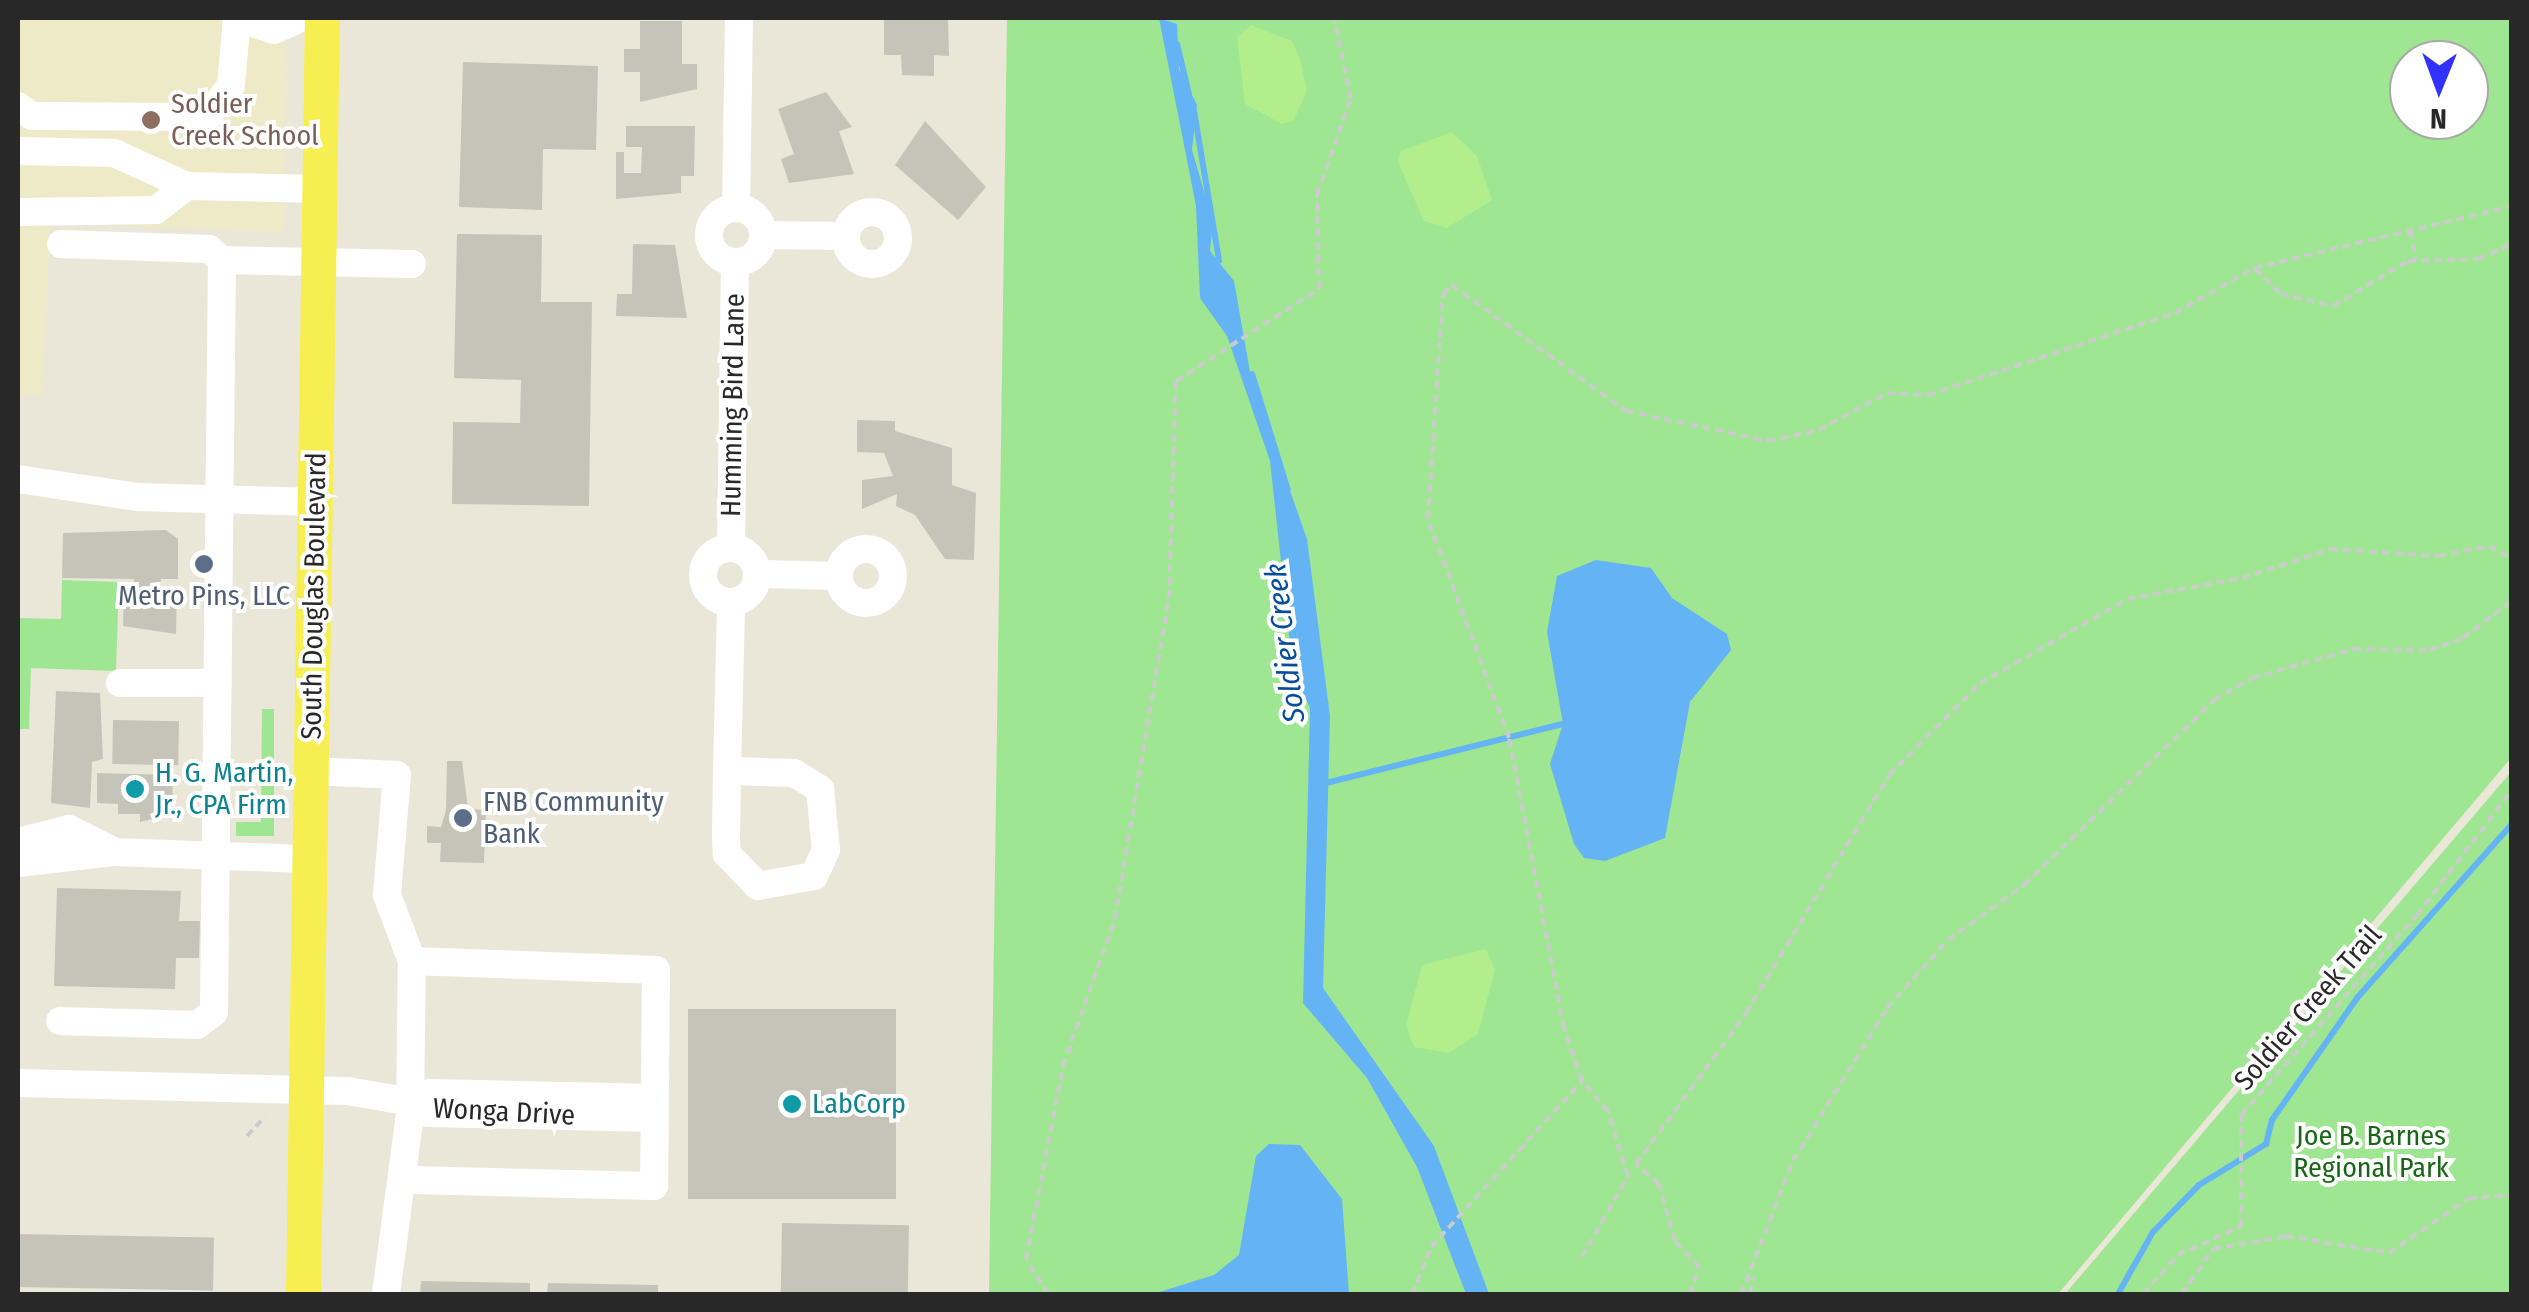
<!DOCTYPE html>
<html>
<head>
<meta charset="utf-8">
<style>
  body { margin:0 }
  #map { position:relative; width:2529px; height:1312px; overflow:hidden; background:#ebe7d8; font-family:"Fira Sans Condensed",sans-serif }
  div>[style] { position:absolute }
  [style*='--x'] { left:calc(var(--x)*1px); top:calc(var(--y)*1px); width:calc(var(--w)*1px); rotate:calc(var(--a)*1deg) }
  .education>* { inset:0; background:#eee9c6 }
  .green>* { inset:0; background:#9ee691 }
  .pitch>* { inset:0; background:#b2ee8c }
  .water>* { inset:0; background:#64b3f4 }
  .stream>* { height:6px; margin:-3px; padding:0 3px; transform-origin:3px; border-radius:3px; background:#64b3f4 }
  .building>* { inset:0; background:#c6c3b8; transform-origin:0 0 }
  .path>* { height:4px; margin-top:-2px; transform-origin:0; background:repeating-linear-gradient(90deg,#cbcbcb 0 8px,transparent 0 13px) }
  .minor>* { height:28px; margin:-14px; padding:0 14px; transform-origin:14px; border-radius:14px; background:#fff }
  .minor>.ring { margin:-14px; padding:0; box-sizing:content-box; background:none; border:28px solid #fff; border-radius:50% }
  .major>* { height:35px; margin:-17.5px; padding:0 17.5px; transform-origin:17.5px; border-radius:17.5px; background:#f7ef51 }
  .dots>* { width:28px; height:28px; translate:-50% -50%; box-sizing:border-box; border:5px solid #fff; border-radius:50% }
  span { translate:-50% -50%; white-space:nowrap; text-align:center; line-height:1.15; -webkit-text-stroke:8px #fff; paint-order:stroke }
  .education-label { font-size:28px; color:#785e54 }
  .left { translate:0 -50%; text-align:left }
  .street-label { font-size:28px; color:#282828 }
  .service-label { font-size:28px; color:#4e5e75 }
  .culture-label { font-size:28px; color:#0d838f }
  .park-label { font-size:28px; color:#176715 }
  .water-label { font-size:30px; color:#064d9d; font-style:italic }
  .frame { position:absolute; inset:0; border:20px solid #282828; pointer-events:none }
  .north { position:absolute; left:2389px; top:40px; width:100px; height:100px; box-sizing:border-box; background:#fff; border:2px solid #a9a9a9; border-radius:50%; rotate:181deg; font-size:28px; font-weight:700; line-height:40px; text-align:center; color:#282828 }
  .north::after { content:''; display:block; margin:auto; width:35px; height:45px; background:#3232ff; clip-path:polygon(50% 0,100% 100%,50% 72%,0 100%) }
</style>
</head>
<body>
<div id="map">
  <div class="education">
    <i style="clip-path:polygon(18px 18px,286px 18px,284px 232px,50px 222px,42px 396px,18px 395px)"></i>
  </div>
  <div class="green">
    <i style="clip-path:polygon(evenodd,1007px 18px,2511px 18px,2511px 758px,2058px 1294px,989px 1294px,1007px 18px,2409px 60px,2469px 60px,2469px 120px,2409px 120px,2409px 60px)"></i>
    <i style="clip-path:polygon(62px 580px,119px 582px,116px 671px,31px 668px,29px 729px,18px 729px,18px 618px,61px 619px)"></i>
    <i style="clip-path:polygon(262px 709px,274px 709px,274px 836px,236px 836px,236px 822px,261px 822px)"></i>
    <i style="clip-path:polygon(2511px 772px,2511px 1294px,2065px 1294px)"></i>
  </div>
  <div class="pitch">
    <i style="clip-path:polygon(1251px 25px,1292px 41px,1300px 59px,1307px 90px,1294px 120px,1282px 124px,1245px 104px,1237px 37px)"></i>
    <i style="clip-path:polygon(1452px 132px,1477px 156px,1492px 200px,1447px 228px,1424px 221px,1398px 162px,1401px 151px)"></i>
    <i style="clip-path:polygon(1486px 949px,1495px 970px,1478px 1034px,1449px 1053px,1414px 1047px,1406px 1026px,1422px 965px)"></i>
  </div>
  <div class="water">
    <i style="clip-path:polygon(1159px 18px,1177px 24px,1179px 69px,1197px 105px,1192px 150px,1213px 222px,1210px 251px,1234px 281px,1252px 383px,1307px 539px,1330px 716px,1323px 988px,1434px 1146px,1489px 1294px,1466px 1294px,1417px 1167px,1367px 1078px,1303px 1003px,1310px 708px,1293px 671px,1270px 461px,1227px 336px,1200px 298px,1196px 206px)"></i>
    <i style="clip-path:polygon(1596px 560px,1651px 568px,1672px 598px,1727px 634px,1731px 650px,1690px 702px,1665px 838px,1605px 861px,1584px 858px,1574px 844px,1550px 764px,1563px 724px,1547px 632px,1557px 576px)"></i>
    <i style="clip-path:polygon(1300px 1145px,1342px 1199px,1349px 1294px,1153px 1294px,1214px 1275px,1239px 1255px,1256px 1156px,1269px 1144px)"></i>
  </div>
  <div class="stream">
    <i style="--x:1177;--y:44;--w:51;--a:76.5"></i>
    <i style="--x:1194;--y:111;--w:152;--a:80.5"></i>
    <i style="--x:1252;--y:374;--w:121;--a:72.8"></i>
    <i style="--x:1322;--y:784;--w:248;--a:-14"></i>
    <i style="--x:2118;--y:1294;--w:71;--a:-60.6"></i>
    <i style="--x:2153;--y:1232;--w:66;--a:-45.6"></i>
    <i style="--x:2199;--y:1185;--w:79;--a:-31.5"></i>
    <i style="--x:2266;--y:1144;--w:25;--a:-76"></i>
    <i style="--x:2272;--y:1120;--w:149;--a:-55.1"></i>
    <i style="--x:2357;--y:998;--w:233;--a:-48.3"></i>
  </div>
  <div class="building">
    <i style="clip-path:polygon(884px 18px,948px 18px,949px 56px,934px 55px,934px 76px,902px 75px,901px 55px,884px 55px)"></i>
    <i style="clip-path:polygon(640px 21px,682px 21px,682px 64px,697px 64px,697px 89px,640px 102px,640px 72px,624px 72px,624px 49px,640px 49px)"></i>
    <i style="clip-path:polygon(463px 62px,598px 66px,596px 150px,543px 149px,542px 210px,459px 207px)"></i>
    <i style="clip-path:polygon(826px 92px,852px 127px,839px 131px,854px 174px,789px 183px,781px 159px,794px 154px,778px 109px)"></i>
    <i style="clip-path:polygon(925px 121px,986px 187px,958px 220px,895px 165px)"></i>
    <i style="clip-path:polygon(626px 126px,695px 126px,694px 176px,681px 176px,681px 193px,616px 199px,616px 152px,624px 152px,624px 173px,641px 173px,642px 147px,626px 147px)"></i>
    <i style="clip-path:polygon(457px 234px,542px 235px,541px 302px,592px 302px,589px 506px,452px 504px,453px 422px,520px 423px,521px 380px,454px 378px)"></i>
    <i style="clip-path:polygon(633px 244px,675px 245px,687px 318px,616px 316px,617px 294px,632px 294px)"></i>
    <i style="clip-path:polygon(857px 420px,895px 421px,895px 431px,952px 448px,952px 485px,976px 493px,974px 560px,945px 559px,915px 515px,896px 506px,897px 494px,862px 509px,862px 480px,893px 476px,884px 453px,857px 452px)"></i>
    <i style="clip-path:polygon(166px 530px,178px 539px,178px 579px,161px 579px,161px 589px,177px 590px,176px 634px,123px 626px,124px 590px,134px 590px,134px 579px,62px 578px,63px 533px)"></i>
    <i style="clip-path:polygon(56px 691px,100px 693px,103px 759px,92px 762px,90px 808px,51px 803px)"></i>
    <i style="left:113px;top:720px;width:66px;height:44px;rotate:1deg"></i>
    <i style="clip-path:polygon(447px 761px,462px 761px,468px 809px,486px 810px,484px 863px,440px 862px,441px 843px,427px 843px,427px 826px,441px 827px,446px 810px)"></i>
    <i style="clip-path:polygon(97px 773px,173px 775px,172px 814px,140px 822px,140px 814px,118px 814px,118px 804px,97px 803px)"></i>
    <i style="clip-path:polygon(57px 888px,181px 891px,179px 921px,200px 921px,199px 958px,176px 958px,175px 989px,54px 986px)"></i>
    <i style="left:688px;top:1009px;width:208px;height:190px"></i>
    <i style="left:782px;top:1223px;width:127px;height:71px;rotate:1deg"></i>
    <i style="left:18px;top:1234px;width:196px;height:53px;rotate:1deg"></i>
    <i style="clip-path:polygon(421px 1281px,530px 1283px,530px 1294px,420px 1294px)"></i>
    <i style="clip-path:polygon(548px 1283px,658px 1285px,658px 1294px,547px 1294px)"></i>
  </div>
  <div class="path">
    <i style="--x:2411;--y:231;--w:30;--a:82"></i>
    <i style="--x:2255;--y:269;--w:36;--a:44"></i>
    <i style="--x:2281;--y:294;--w:53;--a:13"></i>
    <i style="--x:2333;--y:306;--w:87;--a:-31"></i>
    <i style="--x:2408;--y:261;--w:70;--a:-1.6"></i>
    <i style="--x:2478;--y:259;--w:37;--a:-24"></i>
    <i style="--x:247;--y:1136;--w:26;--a:-47"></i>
    <i style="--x:1582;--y:1257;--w:93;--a:-60.4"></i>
    <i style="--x:1628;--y:1176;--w:68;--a:-107.1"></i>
    <i style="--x:1608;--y:1111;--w:40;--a:-131"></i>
    <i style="--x:1582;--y:1081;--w:56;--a:-108.8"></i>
    <i style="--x:1564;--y:1028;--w:295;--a:-100.7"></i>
    <i style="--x:1509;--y:738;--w:233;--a:-110.3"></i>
    <i style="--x:1428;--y:519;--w:225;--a:-86.2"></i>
    <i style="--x:1443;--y:294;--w:12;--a:-48"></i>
    <i style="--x:1451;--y:285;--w:14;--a:34"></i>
    <i style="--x:1463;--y:293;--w:201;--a:35.9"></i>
    <i style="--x:1626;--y:411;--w:145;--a:11.9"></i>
    <i style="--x:1768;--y:441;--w:52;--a:-12.2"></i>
    <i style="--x:1819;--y:430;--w:77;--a:-28.6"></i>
    <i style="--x:1887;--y:393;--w:41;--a:2.8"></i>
    <i style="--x:1928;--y:395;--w:260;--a:-18.4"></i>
    <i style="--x:2175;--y:313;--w:91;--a:-29.7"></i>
    <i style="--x:2254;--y:268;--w:265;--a:-13.5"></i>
    <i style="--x:1048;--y:1294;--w:41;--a:-122.2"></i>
    <i style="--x:1026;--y:1259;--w:197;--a:-79.1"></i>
    <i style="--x:1063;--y:1066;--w:156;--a:-70.5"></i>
    <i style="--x:1115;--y:919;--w:326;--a:-80.5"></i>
    <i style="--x:1169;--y:598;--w:217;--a:-88.2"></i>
    <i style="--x:1176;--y:381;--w:170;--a:-32.8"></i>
    <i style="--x:1319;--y:289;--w:95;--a:-91.2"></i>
    <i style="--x:1317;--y:194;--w:101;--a:-70.3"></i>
    <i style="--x:1351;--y:99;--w:83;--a:-101.9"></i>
    <i style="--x:1412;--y:1294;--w:51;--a:-68"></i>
    <i style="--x:1431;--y:1247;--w:224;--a:-47.7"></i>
    <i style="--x:1690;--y:1294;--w:28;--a:-72"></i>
    <i style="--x:1699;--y:1267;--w:35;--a:-133"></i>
    <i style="--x:1675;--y:1241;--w:59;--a:-105.7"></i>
    <i style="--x:1659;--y:1184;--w:30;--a:-139"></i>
    <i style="--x:1636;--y:1164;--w:187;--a:-53.9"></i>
    <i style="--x:1746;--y:1013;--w:278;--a:-59"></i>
    <i style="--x:1889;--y:775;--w:129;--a:-45.3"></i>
    <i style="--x:1980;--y:683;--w:169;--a:-29.7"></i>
    <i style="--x:2127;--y:599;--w:117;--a:-10.3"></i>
    <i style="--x:2242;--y:578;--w:93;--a:-18.2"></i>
    <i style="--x:2330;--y:549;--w:108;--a:3.7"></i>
    <i style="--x:2438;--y:556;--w:52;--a:-11.1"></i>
    <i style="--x:2489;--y:546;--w:26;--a:29"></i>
    <i style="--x:1741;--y:1294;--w:143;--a:-68.6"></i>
    <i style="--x:1793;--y:1161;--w:180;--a:-58.4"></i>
    <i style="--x:1887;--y:1008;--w:91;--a:-48.1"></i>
    <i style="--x:1948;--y:940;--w:94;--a:-35.9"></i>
    <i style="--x:2024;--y:885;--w:265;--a:-44.2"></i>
    <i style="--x:2214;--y:700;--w:44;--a:-30.1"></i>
    <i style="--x:2252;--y:678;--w:106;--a:-15.9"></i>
    <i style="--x:2354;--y:649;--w:75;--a:0.8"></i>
    <i style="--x:2429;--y:650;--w:36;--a:-19"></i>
    <i style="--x:2463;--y:638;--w:61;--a:-37.1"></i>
    <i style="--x:1750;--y:1294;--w:17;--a:-80"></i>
    <i style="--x:2143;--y:1294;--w:52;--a:-48.1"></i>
    <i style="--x:2178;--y:1255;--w:69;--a:-24.7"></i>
    <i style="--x:2241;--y:1226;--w:111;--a:-90"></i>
    <i style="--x:2241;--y:1115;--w:266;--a:-48.7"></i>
    <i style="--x:2417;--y:915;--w:157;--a:-52.8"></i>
    <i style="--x:2182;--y:1294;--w:55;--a:-55.4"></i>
    <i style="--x:2213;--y:1249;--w:74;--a:-10.1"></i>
    <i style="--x:2286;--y:1236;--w:104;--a:9.4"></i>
    <i style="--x:2389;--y:1253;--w:97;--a:-34.5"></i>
    <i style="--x:2469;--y:1198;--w:43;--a:-4"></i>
  </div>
  <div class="minor">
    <i style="--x:239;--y:18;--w:37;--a:19"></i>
    <i style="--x:274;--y:30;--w:30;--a:-24"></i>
    <i style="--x:18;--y:106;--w:17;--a:36"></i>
    <i style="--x:32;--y:116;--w:175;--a:0.3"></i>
    <i style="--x:207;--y:117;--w:40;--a:-53"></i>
    <i style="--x:231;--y:85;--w:67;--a:-84.9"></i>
    <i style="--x:18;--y:151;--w:96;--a:1.2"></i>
    <i style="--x:114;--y:153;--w:80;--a:24.3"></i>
    <i style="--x:187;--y:186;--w:132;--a:1.3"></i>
    <i class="ring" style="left:709px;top:208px;width:26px;height:26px"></i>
    <i style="--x:736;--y:208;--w:190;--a:-89.1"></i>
    <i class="ring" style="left:846px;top:212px;width:24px;height:24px"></i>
    <i style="--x:18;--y:212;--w:138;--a:-0.8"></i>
    <i style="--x:156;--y:210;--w:39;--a:-38"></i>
    <i style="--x:763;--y:235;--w:83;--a:0.7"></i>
    <i style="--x:61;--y:244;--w:148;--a:1.9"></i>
    <i style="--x:209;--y:249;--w:17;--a:40"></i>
    <i style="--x:222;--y:260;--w:190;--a:1.2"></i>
    <i style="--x:18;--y:479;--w:120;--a:8.6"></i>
    <i style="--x:137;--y:497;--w:178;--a:1.6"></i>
    <i style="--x:731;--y:547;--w:285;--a:-89.2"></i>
    <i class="ring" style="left:703px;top:548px;width:26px;height:26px"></i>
    <i class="ring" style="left:839px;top:549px;width:26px;height:26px"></i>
    <i style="--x:758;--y:574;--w:81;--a:1.4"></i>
    <i style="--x:120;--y:683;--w:98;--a:0"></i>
    <i style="--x:312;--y:771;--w:85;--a:2.7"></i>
    <i style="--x:397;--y:775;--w:120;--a:94.8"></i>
    <i style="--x:387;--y:895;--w:71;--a:69.3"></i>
    <i style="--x:727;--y:771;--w:67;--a:1.7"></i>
    <i style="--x:794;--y:773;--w:31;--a:32"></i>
    <i style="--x:820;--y:789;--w:61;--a:84.4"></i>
    <i style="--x:826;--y:850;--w:29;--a:115"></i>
    <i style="--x:814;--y:876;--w:57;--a:169.9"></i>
    <i style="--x:758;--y:886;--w:45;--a:-134.1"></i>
    <i style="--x:727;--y:854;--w:14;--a:-94"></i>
    <i style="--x:726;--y:840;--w:69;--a:-89.2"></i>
    <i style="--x:727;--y:771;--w:169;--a:-88.6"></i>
    <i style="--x:18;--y:842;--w:53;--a:-14.3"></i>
    <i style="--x:69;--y:829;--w:51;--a:26.6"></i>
    <i style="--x:115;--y:852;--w:195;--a:2.1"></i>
    <i style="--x:18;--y:863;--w:98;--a:-6.5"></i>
    <i style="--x:60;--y:1021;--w:137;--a:1.7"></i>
    <i style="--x:197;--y:1025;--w:21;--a:-37"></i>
    <i style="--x:214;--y:1012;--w:752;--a:-89.39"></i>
    <i style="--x:18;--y:1083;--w:330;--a:1.4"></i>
    <i style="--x:348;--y:1091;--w:70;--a:9.9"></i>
    <i style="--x:417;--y:1103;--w:15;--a:42"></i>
    <i style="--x:428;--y:1113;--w:226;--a:1.3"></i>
    <i style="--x:417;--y:1103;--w:16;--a:-38"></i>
    <i style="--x:430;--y:1093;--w:224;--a:1.3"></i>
    <i style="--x:386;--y:1294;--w:182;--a:-82.4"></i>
    <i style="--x:410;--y:1114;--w:153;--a:-89.3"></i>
    <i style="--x:412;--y:961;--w:244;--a:2.1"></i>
    <i style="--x:656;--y:970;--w:216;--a:90.5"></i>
    <i style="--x:654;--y:1186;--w:251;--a:-178.6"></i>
  </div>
  <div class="major">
    <i style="--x:303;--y:1294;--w:1276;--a:-89.15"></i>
  </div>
  <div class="dots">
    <i style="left:151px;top:120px;background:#8d6e63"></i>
    <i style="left:204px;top:564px;background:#5c6f8a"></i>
    <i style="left:135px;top:789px;background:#0f9aa8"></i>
    <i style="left:463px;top:818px;background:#5c6f8a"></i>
    <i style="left:792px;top:1104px;background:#0f9aa8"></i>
  </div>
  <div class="education-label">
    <span class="left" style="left:171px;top:120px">Soldier<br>Creek School</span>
  </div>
  <div class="street-label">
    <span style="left:733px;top:405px;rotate:-89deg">Humming Bird Lane</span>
    <span style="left:314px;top:596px;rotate:-89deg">South Douglas Boulevard</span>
    <span style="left:2308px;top:1008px;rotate:-49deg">Soldier Creek Trail</span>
    <span style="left:504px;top:1112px;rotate:3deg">Wonga Drive</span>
  </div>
  <div class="service-label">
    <span style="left:204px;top:596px">Metro Pins, LLC</span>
    <span class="left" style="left:483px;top:818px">FNB Community<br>Bank</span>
  </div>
  <div class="culture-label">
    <span class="left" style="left:155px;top:789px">H. G. Martin,<br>Jr., CPA Firm</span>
    <span class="left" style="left:812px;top:1104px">LabCorp</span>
  </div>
  <div class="park-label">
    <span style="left:2371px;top:1152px">Joe B. Barnes<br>Regional Park</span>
  </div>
  <div class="water-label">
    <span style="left:1285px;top:643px;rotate:-97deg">Soldier Creek</span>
  </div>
  <div class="frame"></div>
  <div class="north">N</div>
</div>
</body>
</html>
